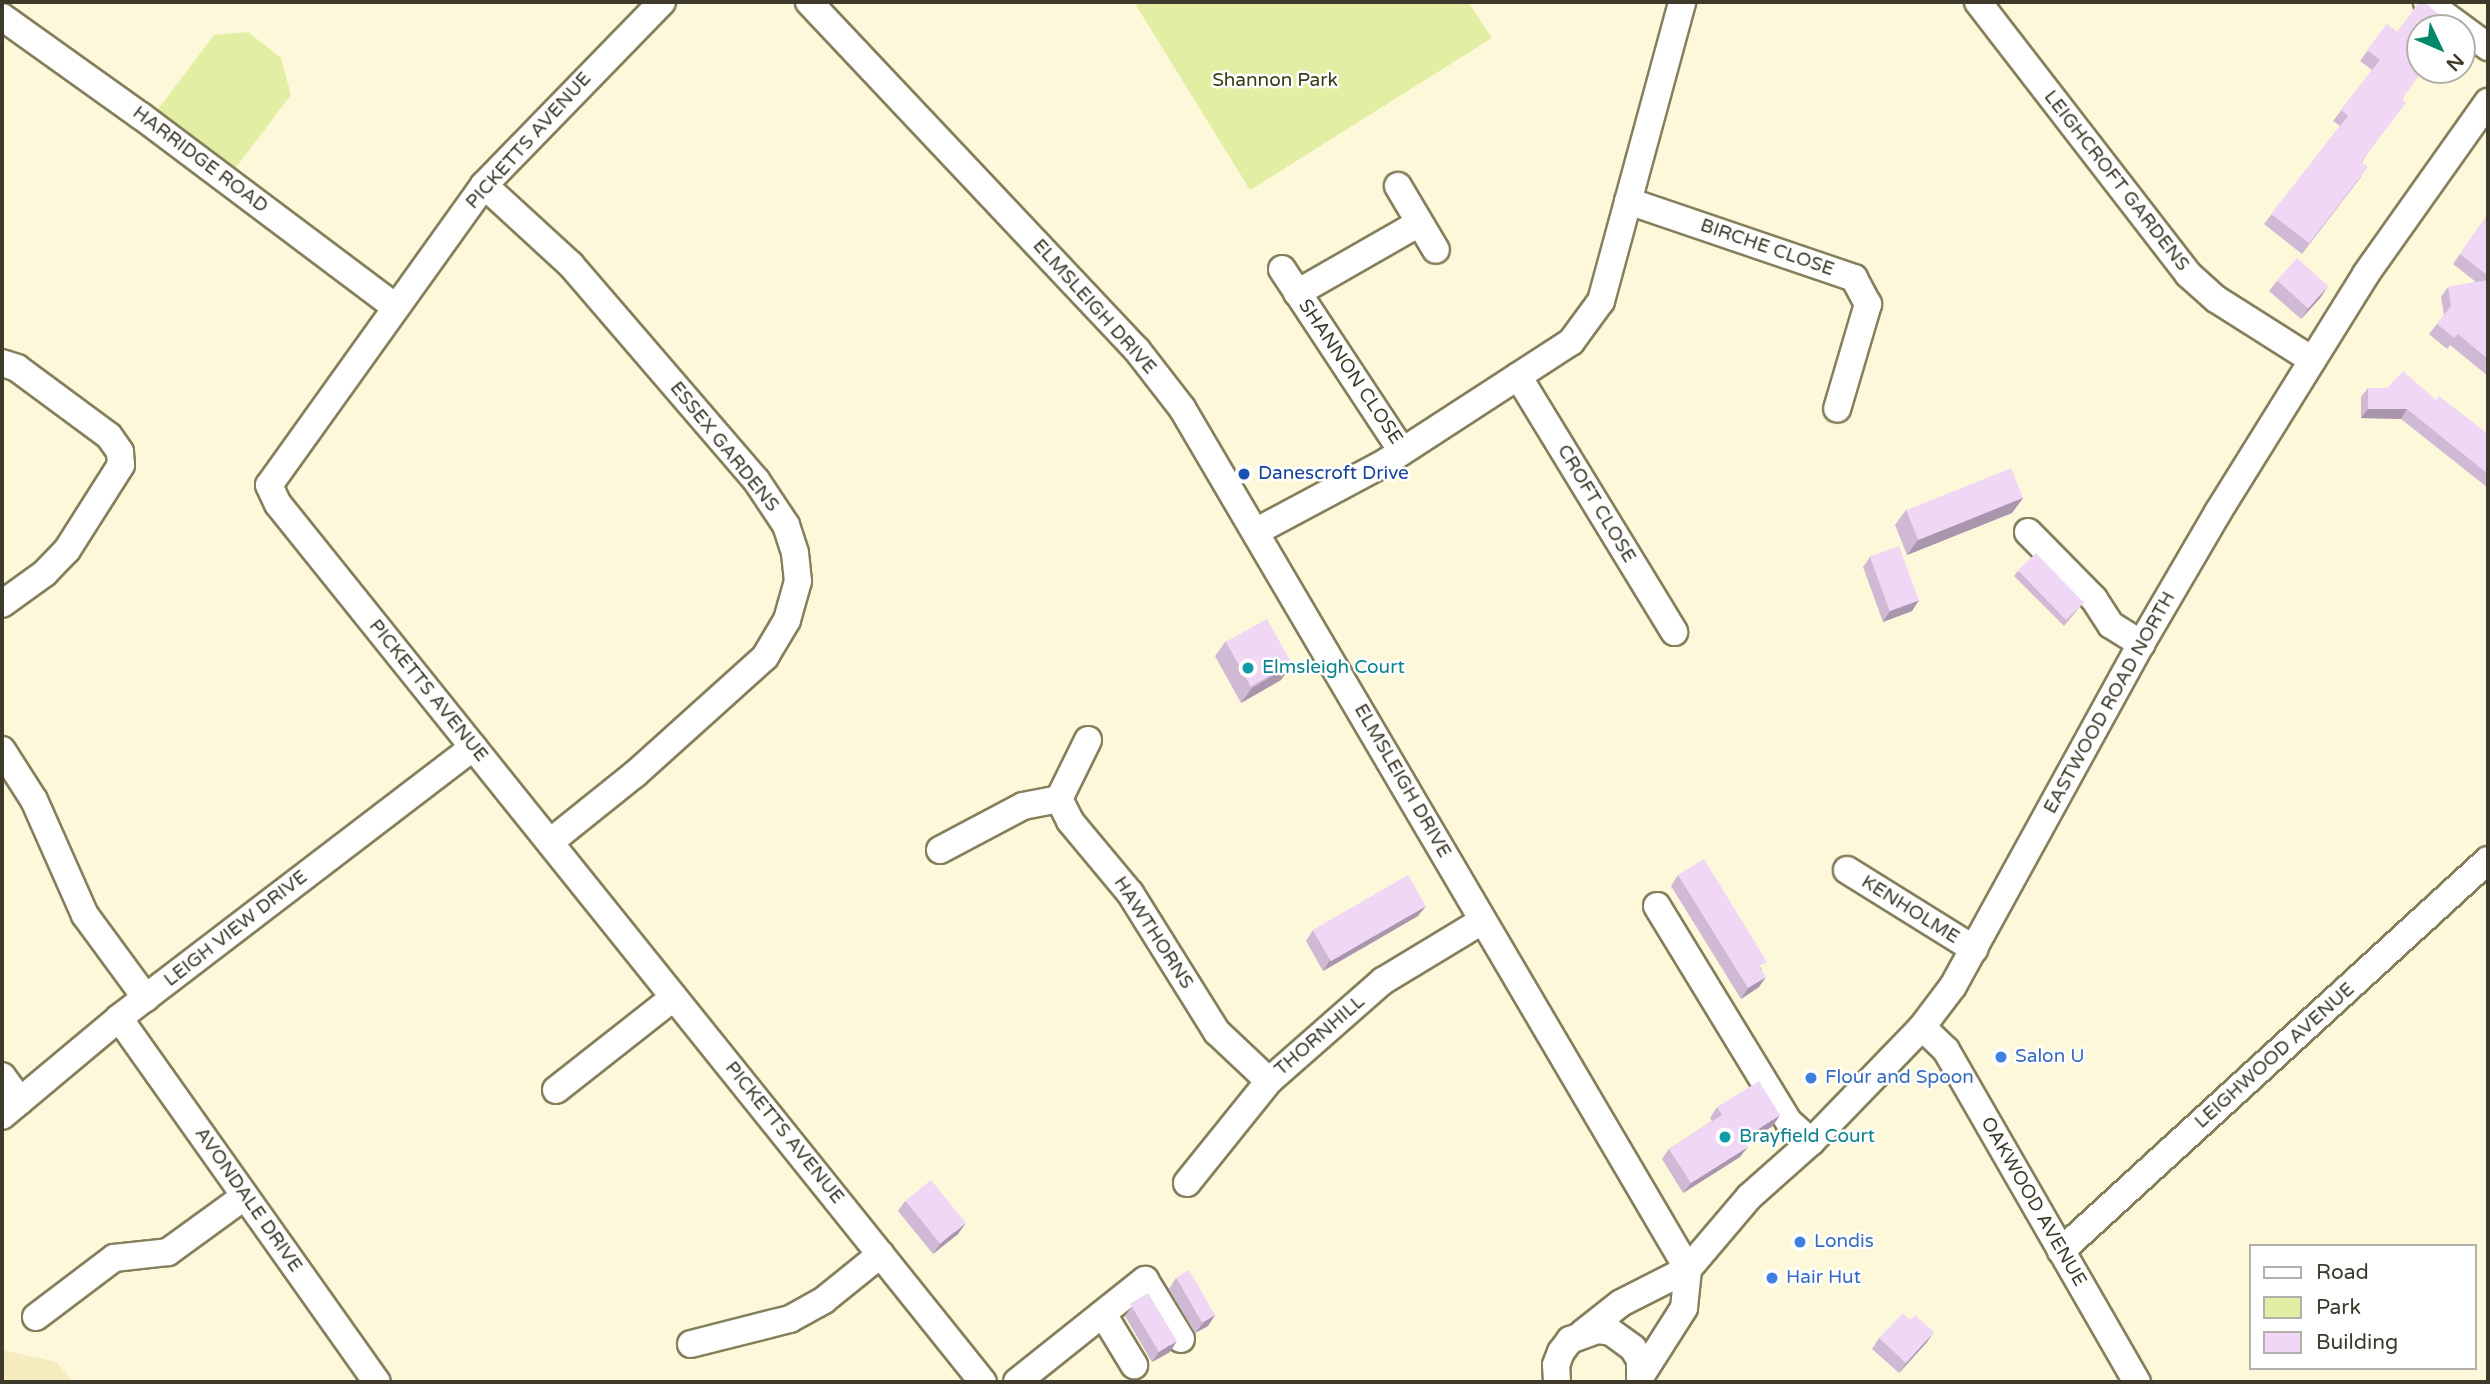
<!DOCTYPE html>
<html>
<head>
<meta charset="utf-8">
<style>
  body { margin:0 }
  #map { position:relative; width:2490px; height:1384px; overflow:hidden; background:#fdf8da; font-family:"Varela Round",sans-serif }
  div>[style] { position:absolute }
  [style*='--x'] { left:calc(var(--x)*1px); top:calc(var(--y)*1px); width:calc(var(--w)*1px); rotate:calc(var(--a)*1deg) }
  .built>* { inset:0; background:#f4ebbe }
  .green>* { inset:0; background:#e2eea3 }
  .roads { filter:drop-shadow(2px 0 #857f5c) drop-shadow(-2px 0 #857f5c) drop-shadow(0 2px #857f5c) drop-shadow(0 -2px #857f5c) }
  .minor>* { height:26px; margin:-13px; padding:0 13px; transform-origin:13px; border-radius:13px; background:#fff }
  .wall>* { inset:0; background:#cfb9d4 }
  .shaded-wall>* { inset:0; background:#a996ac }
  .building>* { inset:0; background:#f1d7f6; transform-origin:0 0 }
  .dots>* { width:19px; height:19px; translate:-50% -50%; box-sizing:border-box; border:4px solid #fff; border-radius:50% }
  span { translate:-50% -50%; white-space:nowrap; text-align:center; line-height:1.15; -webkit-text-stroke:5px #fff; paint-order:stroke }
  .park-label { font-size:19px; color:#393e15 }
  .street-label { font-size:19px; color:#3d3a2b }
  .transit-label { font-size:19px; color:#164399 }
  .left { translate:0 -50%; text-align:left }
  .culture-label { font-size:19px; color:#0d838f }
  .shop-label { font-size:19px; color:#366cbe }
  .frame { position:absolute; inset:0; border:4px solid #3d3a2b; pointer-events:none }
  .legend { position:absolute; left:2249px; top:1244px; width:228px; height:126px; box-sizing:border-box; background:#fff; border:2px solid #b1b0aa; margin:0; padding:9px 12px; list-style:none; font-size:21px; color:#3d3a2b }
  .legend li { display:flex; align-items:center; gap:14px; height:35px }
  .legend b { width:35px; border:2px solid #b1b0aa }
  .north { position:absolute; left:2406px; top:14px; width:70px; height:70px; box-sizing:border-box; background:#fff; border:2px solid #b1b0aa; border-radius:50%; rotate:134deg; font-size:19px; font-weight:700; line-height:28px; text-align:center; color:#3d3a2b }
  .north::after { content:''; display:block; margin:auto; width:24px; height:32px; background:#04886c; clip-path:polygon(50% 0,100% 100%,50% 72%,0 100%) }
</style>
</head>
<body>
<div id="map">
  <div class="built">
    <i style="clip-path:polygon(2px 1350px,56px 1362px,74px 1382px,2px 1382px)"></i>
  </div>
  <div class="green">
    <i style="clip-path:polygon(1134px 2px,1468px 2px,1492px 38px,1250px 190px)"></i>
    <i style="clip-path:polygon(248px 32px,281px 58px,291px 95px,234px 170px,156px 112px,214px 35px)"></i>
  </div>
  <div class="roads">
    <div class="minor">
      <i style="--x:662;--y:2;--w:255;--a:134.2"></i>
      <i style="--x:484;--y:185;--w:369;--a:125.6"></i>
      <i style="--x:269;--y:485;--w:21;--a:65"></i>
      <i style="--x:278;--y:504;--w:1126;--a:51.24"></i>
      <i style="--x:809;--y:2;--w:478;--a:46.7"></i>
      <i style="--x:1137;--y:350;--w:73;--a:52.2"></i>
      <i style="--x:1182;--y:408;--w:999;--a:59.56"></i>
      <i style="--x:1978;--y:2;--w:344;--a:52.3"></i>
      <i style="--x:2188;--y:274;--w:38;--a:42"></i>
      <i style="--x:2216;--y:299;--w:114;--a:32.4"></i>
      <i style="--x:2427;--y:2;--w:76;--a:36.4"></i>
      <i style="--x:2;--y:17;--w:171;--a:35.5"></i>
      <i style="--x:141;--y:116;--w:318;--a:36.9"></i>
      <i style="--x:484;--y:185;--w:118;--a:42.6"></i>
      <i style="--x:571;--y:265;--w:284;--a:49.3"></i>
      <i style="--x:756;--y:480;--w:54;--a:56.3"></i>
      <i style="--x:786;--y:525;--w:29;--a:72"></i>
      <i style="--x:795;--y:553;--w:28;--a:84"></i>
      <i style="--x:798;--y:581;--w:41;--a:105.8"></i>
      <i style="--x:787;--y:620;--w:43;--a:120.7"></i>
      <i style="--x:765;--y:657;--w:175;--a:138"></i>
      <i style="--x:635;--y:774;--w:109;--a:141.3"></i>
      <i style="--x:1398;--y:186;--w:74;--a:59.3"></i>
      <i style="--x:1628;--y:201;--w:239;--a:18.8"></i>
      <i style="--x:1854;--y:278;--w:30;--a:62"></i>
      <i style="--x:1868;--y:304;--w:109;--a:106.4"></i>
      <i style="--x:1282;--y:269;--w:218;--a:56.6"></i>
      <i style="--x:1297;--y:293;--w:141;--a:-29.8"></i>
      <i style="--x:2;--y:363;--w:16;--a:18"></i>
      <i style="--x:17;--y:368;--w:114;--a:36.5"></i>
      <i style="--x:109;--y:436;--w:19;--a:55"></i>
      <i style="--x:120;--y:452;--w:13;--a:86"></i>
      <i style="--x:121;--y:465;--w:101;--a:122.4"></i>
      <i style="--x:67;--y:550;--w:32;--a:134"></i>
      <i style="--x:45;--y:573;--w:53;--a:144.2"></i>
      <i style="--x:1518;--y:376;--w:300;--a:58.6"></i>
      <i style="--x:1257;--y:531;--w:146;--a:-28.1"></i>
      <i style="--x:1386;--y:462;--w:221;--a:-33"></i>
      <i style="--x:1571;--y:342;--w:51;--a:-53.8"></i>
      <i style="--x:1601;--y:301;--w:310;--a:-74.8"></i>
      <i style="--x:2028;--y:532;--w:94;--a:45.4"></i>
      <i style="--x:2094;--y:599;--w:31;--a:57"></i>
      <i style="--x:2111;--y:625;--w:36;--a:32"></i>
      <i style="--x:1088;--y:740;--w:66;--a:116.2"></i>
      <i style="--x:1059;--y:799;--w:25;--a:63"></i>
      <i style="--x:1070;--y:821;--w:94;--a:50.2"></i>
      <i style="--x:1130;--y:893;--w:164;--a:58"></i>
      <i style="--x:1217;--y:1032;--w:71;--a:43.3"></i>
      <i style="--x:2;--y:750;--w:59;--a:57.4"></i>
      <i style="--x:34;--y:800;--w:126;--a:66.1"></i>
      <i style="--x:85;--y:915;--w:103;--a:53.7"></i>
      <i style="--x:940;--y:850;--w:94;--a:-27.9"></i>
      <i style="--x:1023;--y:806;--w:37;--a:-11"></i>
      <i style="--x:1847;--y:870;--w:150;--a:31.9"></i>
      <i style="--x:1657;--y:906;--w:253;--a:58.6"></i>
      <i style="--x:1789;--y:1122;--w:30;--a:42"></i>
      <i style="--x:119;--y:1018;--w:446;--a:54.7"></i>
      <i style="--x:1922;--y:1027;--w:33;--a:44"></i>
      <i style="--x:1946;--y:1050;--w:383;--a:60.1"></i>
      <i style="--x:2;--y:1076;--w:31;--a:54"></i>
      <i style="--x:556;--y:1090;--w:150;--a:-38.2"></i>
      <i style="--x:2;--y:1116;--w:153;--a:-39.9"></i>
      <i style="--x:119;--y:1018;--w:446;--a:-37.4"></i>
      <i style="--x:1187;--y:1183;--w:131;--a:-51.2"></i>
      <i style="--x:1269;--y:1081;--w:152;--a:-41.3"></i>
      <i style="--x:1383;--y:981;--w:116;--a:-31.2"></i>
      <i style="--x:2061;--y:1251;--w:579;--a:-42.48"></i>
      <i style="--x:1103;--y:1314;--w:60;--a:58.7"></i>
      <i style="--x:36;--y:1317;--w:98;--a:-37.1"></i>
      <i style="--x:114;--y:1258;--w:54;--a:-6.3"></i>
      <i style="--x:168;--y:1252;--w:95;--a:-36"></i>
      <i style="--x:1583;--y:1333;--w:48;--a:-38.3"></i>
      <i style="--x:1621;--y:1303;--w:75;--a:-26.9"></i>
      <i style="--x:1688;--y:1269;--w:94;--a:-49.7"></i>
      <i style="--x:1749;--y:1197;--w:83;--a:-41.6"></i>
      <i style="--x:1811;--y:1142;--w:160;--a:-46"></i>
      <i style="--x:1922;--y:1027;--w:51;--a:-52.9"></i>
      <i style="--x:1953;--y:986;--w:390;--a:-61.2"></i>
      <i style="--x:2141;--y:644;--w:153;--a:-59.7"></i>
      <i style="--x:2218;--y:512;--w:280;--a:-58.1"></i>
      <i style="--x:2366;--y:274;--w:211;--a:-54.7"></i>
      <i style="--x:691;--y:1344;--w:102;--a:-14.2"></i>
      <i style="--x:790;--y:1319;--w:39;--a:-29"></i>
      <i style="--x:824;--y:1300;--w:73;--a:-38.9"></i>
      <i style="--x:1642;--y:1374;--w:78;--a:-57.5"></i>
      <i style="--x:1684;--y:1308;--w:39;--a:-84"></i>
      <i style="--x:1017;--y:1382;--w:164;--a:-38.6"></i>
      <i style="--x:1145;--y:1280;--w:69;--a:58.6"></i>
      <i style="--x:1557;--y:1382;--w:17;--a:-93"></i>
      <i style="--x:1556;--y:1365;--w:14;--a:-69"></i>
      <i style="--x:1561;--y:1352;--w:15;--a:-53"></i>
      <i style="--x:1570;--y:1340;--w:29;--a:-20"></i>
      <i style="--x:1597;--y:1330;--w:14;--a:8"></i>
      <i style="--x:1611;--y:1332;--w:27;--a:36"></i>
      <i style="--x:1633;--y:1348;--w:14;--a:60"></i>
      <i style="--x:1640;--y:1360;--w:22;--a:90"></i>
    </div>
  </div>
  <div class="wall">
    <i style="clip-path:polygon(2387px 24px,2397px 32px,2441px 27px,2402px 100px,2362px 162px,2361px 177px,2302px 254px,2264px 224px,2340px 126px,2333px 121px,2372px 70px,2360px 61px)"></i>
    <i style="clip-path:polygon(2488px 214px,2487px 319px,2488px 376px,2450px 345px,2447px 349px,2429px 334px,2444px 315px,2441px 297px,2448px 287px,2476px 282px,2453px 264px)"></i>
    <i style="clip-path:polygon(2277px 281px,2321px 297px,2301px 319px,2269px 291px)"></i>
    <i style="clip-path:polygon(2368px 388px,2436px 400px,2488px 434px,2488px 488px,2401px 419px,2361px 418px,2361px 397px)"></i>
    <i style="clip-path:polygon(2023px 498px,2012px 513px,1907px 555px,1895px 525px,1906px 510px)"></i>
    <i style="clip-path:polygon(1870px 557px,1919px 600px,1912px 611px,1883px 622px,1863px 567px)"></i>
    <i style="clip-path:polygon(2018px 571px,2084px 602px,2064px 626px,2014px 576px)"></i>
    <i style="clip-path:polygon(1226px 641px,1281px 680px,1241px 703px,1215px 656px)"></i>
    <i style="clip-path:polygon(1678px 875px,1762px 969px,1759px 987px,1741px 999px,1671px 886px)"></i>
    <i style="clip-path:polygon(1418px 916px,1323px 971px,1306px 941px,1313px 930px)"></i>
    <i style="clip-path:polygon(1717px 1107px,1773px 1126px,1745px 1143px,1740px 1157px,1683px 1193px,1662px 1159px,1669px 1149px,1712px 1121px,1710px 1118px)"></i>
    <i style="clip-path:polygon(905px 1201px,958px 1234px,933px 1254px,898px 1211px)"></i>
    <i style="clip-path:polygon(1176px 1278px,1215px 1315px,1208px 1326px,1195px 1333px,1169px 1289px)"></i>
    <i style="clip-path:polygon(1132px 1306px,1170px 1352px,1152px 1362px,1125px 1316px)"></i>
    <i style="clip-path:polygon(1910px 1320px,1927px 1342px,1899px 1373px,1872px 1349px,1879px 1338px)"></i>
  </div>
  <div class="shaded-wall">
    <i style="clip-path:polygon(2328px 286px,2321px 297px,2301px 319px,2308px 309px)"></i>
    <i style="clip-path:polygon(2368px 409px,2407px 409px,2401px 419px,2361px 418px)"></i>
    <i style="clip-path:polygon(2023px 498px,2012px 513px,1907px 555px,1918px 540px)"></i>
    <i style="clip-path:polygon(1919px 600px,1912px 611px,1883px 622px,1890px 611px)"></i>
    <i style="clip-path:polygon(1292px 664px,1281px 680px,1241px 703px,1252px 688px)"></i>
    <i style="clip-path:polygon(1426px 906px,1418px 916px,1323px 971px,1330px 960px)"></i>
    <i style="clip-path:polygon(1766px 977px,1759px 987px,1741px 999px,1748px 988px)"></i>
    <i style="clip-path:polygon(1780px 1115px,1773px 1126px,1736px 1150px,1743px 1139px)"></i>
    <i style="clip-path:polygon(1748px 1147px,1740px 1157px,1683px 1193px,1691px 1183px)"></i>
    <i style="clip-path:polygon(966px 1223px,958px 1234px,933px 1254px,940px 1244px)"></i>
    <i style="clip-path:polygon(1215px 1315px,1208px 1326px,1195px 1333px,1203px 1323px)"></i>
    <i style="clip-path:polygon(1934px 1332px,1927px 1342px,1899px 1373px,1906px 1363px)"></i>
    <i style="clip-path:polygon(1177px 1341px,1170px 1352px,1152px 1362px,1159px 1352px)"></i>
  </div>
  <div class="building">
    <i style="clip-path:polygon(2419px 2px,2424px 2px,2446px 20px,2441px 27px,2443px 28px,2420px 28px,2420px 70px,2423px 70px,2402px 99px,2406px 103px,2361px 162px,2368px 167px,2309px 243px,2271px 214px,2348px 116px,2341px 110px,2380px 60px,2367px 50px,2387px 24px,2397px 32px)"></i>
    <i style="clip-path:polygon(2488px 214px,2488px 276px,2460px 254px)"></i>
    <i style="left:2297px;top:258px;width:42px;height:30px;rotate:42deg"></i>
    <i style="clip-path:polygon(2488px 280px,2488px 317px,2487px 319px,2488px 320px,2488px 359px,2458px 334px,2454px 338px,2437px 324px,2451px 306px,2448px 287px)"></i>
    <i style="clip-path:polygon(2403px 371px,2436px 400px,2439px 396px,2488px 434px,2488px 474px,2407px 409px,2368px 409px,2368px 388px,2387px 388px)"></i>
    <i style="left:2011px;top:468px;width:32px;height:113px;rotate:68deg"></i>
    <i style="left:1899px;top:546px;width:58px;height:31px;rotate:70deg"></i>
    <i style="left:2036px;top:553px;width:69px;height:25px;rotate:46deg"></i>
    <i style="left:1267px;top:619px;width:51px;height:47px;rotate:61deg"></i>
    <i style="clip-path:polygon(1704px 859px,1767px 962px,1759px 966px,1766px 977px,1748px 988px,1678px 875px)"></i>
    <i style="left:1408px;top:875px;width:36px;height:110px;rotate:60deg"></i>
    <i style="clip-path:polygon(1759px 1081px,1780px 1115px,1743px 1139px,1748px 1147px,1691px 1183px,1669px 1149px,1722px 1115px,1717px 1107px)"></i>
    <i style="left:931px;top:1180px;width:55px;height:33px;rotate:51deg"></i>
    <i style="left:1189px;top:1270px;width:52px;height:15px;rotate:60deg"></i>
    <i style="left:1148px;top:1293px;width:56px;height:21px;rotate:59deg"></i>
    <i style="clip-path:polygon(1903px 1313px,1910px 1320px,1915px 1315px,1934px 1332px,1906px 1363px,1879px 1338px)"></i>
  </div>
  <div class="dots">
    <i style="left:1244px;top:474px;background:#1a4fb4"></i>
    <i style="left:1248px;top:668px;background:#0f9aa8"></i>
    <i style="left:2001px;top:1057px;background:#3f7fe0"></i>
    <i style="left:1811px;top:1078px;background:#3f7fe0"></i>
    <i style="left:1725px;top:1137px;background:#0f9aa8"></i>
    <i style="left:1800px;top:1242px;background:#3f7fe0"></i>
    <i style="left:1772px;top:1278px;background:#3f7fe0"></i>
  </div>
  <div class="park-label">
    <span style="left:1275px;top:81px">Shannon Park</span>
  </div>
  <div class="street-label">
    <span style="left:529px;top:141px;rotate:-48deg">PICKETTS AVENUE</span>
    <span style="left:200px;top:160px;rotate:37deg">HARRIDGE ROAD</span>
    <span style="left:2116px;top:181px;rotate:52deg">LEIGHCROFT GARDENS</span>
    <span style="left:1767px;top:248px;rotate:19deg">BIRCHE CLOSE</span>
    <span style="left:1094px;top:307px;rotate:48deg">ELMSLEIGH DRIVE</span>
    <span style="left:1350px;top:372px;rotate:56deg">SHANNON CLOSE</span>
    <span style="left:724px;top:447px;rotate:51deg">ESSEX GARDENS</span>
    <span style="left:1596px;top:504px;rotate:59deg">CROFT CLOSE</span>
    <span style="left:428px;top:691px;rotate:51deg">PICKETTS AVENUE</span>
    <span style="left:2110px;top:703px;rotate:-61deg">EASTWOOD ROAD NORTH</span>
    <span style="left:1402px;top:781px;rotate:60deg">ELMSLEIGH DRIVE</span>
    <span style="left:1910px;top:910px;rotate:32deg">KENHOLME</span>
    <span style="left:236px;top:929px;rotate:-38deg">LEIGH VIEW DRIVE</span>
    <span style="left:1153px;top:933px;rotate:57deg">HAWTHORNS</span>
    <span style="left:1320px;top:1036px;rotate:-41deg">THORNHILL</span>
    <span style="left:2275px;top:1056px;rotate:-42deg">LEIGHWOOD AVENUE</span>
    <span style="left:784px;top:1133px;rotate:51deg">PICKETTS AVENUE</span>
    <span style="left:248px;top:1200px;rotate:55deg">AVONDALE DRIVE</span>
    <span style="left:2033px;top:1202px;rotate:60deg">OAKWOOD AVENUE</span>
  </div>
  <div class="transit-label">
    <span class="left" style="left:1258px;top:474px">Danescroft Drive</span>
  </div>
  <div class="culture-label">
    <span class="left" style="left:1262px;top:668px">Elmsleigh Court</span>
    <span class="left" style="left:1739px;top:1137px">Brayfield Court</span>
  </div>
  <div class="shop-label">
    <span class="left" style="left:2015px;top:1057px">Salon U</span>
    <span class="left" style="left:1825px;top:1078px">Flour and Spoon</span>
    <span class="left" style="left:1814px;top:1242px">Londis</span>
    <span class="left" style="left:1786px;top:1278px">Hair Hut</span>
  </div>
  <div class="frame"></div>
  <ul class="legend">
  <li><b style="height:9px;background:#fff"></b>Road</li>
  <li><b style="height:19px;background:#e2eea3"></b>Park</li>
  <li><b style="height:19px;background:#f1d7f6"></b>Building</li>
  </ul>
  <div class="north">N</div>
</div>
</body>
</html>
